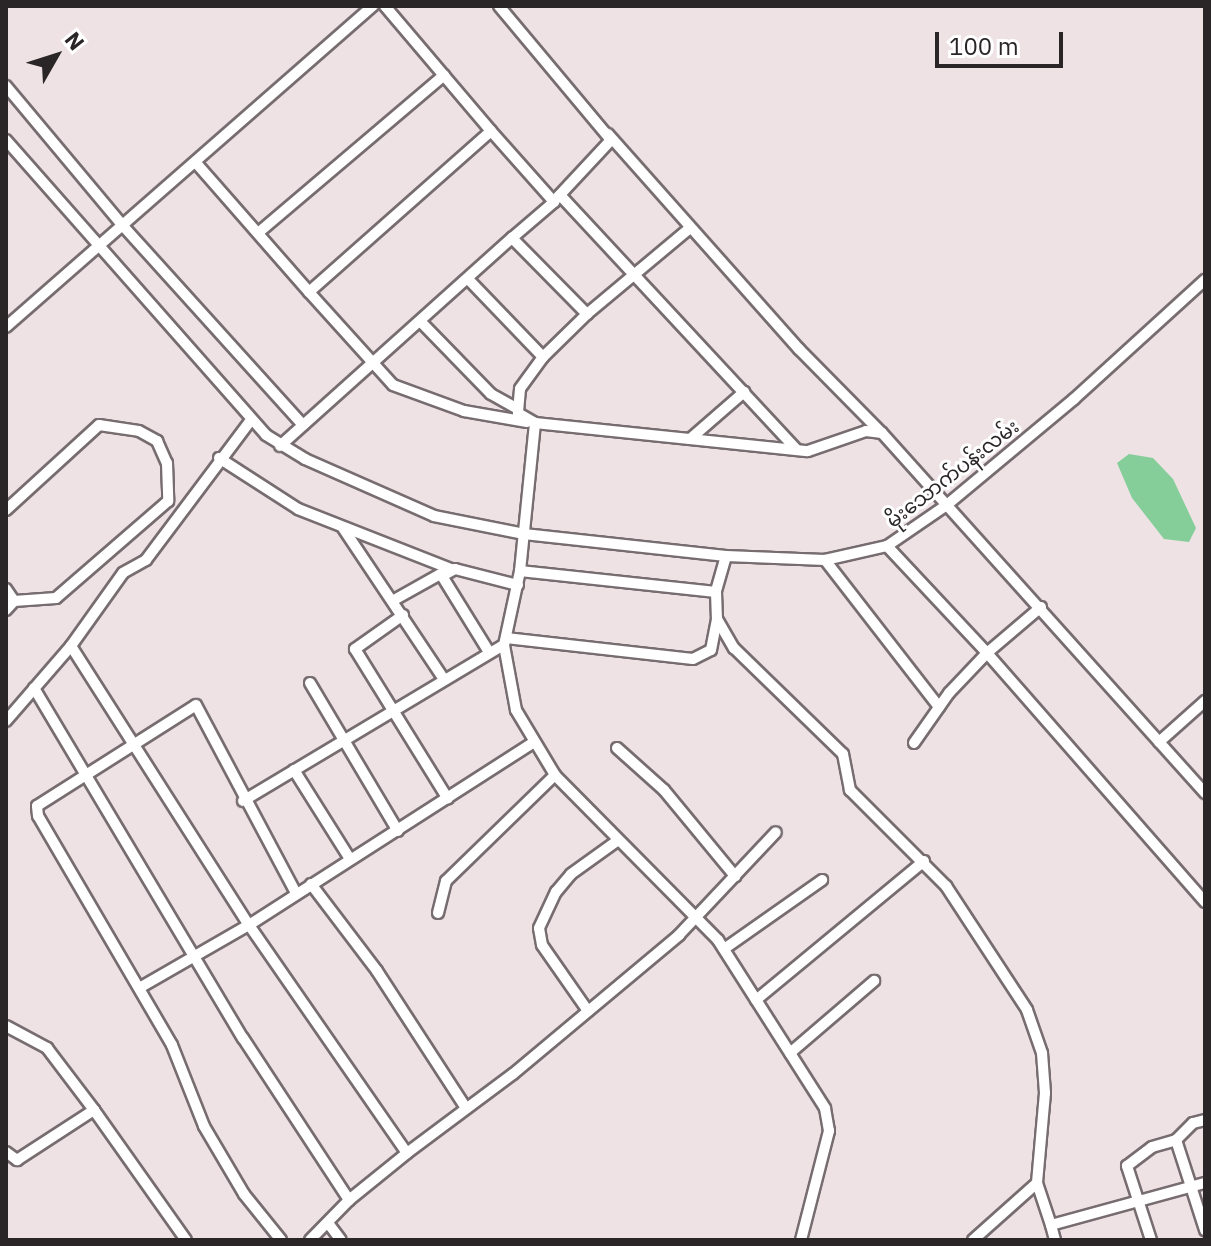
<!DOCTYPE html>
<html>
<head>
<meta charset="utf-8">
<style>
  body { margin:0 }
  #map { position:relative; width:1211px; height:1246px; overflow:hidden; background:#eee2e5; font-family:"IBM Plex Sans","Noto Sans Myanmar",sans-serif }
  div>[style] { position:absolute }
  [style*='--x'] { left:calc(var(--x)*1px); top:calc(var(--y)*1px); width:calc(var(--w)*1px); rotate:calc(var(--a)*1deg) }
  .water>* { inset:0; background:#85ce9a }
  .roads { filter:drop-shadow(2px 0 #776d70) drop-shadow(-2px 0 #776d70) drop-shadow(0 2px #776d70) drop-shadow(0 -2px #776d70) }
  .minor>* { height:10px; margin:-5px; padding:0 5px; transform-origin:5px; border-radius:5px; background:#fff }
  span { translate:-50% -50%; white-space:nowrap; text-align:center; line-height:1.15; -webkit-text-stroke:6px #fff; paint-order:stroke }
  .street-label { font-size:20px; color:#2a2627 }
  .frame { position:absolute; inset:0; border:8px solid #2a2627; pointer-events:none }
  .north { position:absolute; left:16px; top:16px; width:80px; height:80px; -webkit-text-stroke:6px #fff; paint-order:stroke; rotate:51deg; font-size:22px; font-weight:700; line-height:32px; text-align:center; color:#2a2627 }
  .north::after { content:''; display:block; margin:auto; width:28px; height:36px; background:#2a2627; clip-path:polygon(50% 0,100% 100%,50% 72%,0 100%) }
  .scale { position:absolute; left:935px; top:32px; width:128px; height:36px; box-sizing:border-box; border:4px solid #2a2627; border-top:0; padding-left:10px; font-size:24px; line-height:28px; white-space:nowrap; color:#2a2627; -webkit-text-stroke:6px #fff; paint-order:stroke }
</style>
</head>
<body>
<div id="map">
  <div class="water">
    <i style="clip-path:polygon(1129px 454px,1153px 458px,1173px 479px,1196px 528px,1189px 542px,1164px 539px,1132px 498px,1117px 463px)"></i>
  </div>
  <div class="roads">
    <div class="minor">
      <i style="--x:499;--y:6;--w:175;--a:50.1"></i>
      <i style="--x:611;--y:140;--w:82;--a:133"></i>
      <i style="--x:6;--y:86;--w:184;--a:50.1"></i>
      <i style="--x:124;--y:227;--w:267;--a:47.9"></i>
      <i style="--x:491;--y:131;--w:95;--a:48.4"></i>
      <i style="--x:554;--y:202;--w:55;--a:139.4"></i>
      <i style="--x:512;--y:238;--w:107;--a:45.4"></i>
      <i style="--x:587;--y:314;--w:62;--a:135.7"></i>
      <i style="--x:543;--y:357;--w:39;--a:126"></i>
      <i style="--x:520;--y:389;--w:24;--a:95"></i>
      <i style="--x:518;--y:413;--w:20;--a:30"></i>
      <i style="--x:608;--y:134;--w:288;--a:48.4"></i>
      <i style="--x:799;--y:349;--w:115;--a:45.4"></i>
      <i style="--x:6;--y:140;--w:393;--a:48.6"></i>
      <i style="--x:266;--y:435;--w:46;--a:31.6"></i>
      <i style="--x:305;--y:459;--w:141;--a:23.8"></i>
      <i style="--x:434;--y:516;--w:92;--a:11.3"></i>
      <i style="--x:524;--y:534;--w:203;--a:6.2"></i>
      <i style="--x:726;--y:556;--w:99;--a:2.3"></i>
      <i style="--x:825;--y:560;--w:64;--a:-12.7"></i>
      <i style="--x:887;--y:546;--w:74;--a:-34.5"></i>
      <i style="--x:948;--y:504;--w:164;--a:-39.8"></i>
      <i style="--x:1074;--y:399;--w:177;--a:-42.3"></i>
      <i style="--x:197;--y:164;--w:170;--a:48.8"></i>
      <i style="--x:309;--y:292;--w:243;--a:-41.5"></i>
      <i style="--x:491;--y:131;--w:164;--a:-130.3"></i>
      <i style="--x:560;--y:195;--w:348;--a:47.1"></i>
      <i style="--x:258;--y:233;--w:244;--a:-40.3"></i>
      <i style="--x:468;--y:279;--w:108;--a:46.1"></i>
      <i style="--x:309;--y:292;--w:125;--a:47.9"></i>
      <i style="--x:393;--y:385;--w:76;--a:20.1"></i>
      <i style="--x:464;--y:411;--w:64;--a:9.9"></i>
      <i style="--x:587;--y:314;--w:134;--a:-39.9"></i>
      <i style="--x:421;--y:322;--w:100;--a:45.8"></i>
      <i style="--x:491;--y:394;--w:29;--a:29"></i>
      <i style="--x:6;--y:327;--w:488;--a:-41.2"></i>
      <i style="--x:251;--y:420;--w:175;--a:126.9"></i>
      <i style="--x:146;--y:560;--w:26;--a:151"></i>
      <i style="--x:123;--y:573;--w:90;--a:125.5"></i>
      <i style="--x:71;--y:646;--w:331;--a:57.5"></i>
      <i style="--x:249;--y:925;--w:277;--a:55.3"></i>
      <i style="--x:407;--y:1153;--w:132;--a:-36.7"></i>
      <i style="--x:513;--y:1074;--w:217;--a:-39.9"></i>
      <i style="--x:679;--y:935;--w:141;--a:-46.7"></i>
      <i style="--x:690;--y:439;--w:72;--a:-41"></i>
      <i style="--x:280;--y:446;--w:312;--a:-41.9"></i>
      <i style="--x:219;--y:458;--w:94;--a:32.8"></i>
      <i style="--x:298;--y:509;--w:164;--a:21.4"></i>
      <i style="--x:6;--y:510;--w:126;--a:-42.4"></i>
      <i style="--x:99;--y:425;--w:40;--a:8.5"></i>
      <i style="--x:139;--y:431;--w:21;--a:29"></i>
      <i style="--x:157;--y:441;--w:24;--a:66"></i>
      <i style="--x:167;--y:463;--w:38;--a:88"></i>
      <i style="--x:168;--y:501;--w:148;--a:139.1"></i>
      <i style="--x:56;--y:598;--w:42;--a:175.9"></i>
      <i style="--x:343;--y:528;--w:180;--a:56.3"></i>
      <i style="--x:887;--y:546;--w:146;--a:46.9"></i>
      <i style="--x:987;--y:653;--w:55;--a:133.5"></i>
      <i style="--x:949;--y:693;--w:61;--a:125"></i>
      <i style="--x:726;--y:556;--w:37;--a:106"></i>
      <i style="--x:716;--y:592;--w:27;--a:88"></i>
      <i style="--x:717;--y:619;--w:34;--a:60"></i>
      <i style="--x:734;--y:648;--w:152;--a:44.2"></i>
      <i style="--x:843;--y:754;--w:37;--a:79"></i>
      <i style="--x:850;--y:790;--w:136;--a:45"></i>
      <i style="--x:946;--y:886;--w:148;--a:56.8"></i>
      <i style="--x:1027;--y:1010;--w:46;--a:70.8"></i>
      <i style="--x:1042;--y:1053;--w:40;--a:85.7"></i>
      <i style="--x:1045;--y:1093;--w:90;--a:95.1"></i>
      <i style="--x:1037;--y:1183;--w:44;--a:71.6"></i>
      <i style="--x:825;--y:560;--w:186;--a:52.2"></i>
      <i style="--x:520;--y:571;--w:197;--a:6.1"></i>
      <i style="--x:6;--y:589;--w:14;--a:56"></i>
      <i style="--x:394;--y:600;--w:57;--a:-29.2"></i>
      <i style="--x:1041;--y:607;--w:71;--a:139.6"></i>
      <i style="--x:987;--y:653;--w:331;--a:48.8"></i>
      <i style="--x:6;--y:610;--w:12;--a:-48"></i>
      <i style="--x:403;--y:615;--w:59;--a:144.7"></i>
      <i style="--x:355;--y:649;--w:176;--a:58.2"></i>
      <i style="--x:506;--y:638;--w:188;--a:6.4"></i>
      <i style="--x:693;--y:659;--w:20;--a:-27"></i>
      <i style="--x:711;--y:650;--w:32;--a:-79"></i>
      <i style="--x:489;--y:652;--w:89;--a:-121.7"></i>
      <i style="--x:442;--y:576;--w:15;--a:-28"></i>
      <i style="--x:455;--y:569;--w:65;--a:14.3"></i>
      <i style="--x:310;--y:683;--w:172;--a:59.3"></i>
      <i style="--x:34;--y:688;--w:408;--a:59.2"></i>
      <i style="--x:243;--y:1038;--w:194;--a:56.8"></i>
      <i style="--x:6;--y:721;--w:99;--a:-49.1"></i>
      <i style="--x:1159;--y:742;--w:62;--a:-41.7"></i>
      <i style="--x:617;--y:748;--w:63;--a:41.8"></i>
      <i style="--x:664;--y:790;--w:112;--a:50.5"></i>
      <i style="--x:294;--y:770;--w:105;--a:57.8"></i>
      <i style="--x:243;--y:801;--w:304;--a:-30.9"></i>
      <i style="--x:311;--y:884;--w:109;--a:52.8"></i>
      <i style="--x:377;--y:971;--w:163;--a:57"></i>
      <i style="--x:438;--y:913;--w:33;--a:-76"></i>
      <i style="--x:446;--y:881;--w:152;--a:-44.2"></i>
      <i style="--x:724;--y:949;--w:120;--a:-35.1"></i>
      <i style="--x:141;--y:987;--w:125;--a:-29.9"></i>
      <i style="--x:249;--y:925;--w:337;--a:-32.7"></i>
      <i style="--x:756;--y:1000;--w:218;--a:-39.6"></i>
      <i style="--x:588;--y:1011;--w:80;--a:-124.9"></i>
      <i style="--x:542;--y:945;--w:17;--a:-100"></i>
      <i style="--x:539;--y:928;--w:40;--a:-65"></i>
      <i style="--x:556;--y:892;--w:23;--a:-50"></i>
      <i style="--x:571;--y:874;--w:57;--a:-35.7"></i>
      <i style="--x:6;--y:1026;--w:47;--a:28.2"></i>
      <i style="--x:47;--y:1048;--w:78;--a:52.8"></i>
      <i style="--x:790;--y:1053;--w:111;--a:-40.6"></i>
      <i style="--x:1176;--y:1140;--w:95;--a:72.1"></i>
      <i style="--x:6;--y:1152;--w:14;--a:36"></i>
      <i style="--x:17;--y:1160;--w:92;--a:-33"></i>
      <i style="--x:94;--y:1110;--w:159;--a:54.7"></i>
      <i style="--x:328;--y:1223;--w:21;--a:53"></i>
      <i style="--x:281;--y:1240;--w:59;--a:-128.8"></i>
      <i style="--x:244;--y:1194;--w:79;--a:-120.5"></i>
      <i style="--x:204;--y:1126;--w:87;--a:-111.6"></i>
      <i style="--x:172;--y:1045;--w:265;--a:-120.3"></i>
      <i style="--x:38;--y:816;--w:10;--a:-96"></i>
      <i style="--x:37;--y:806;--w:188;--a:-32.4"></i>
      <i style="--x:196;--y:705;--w:213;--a:62"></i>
      <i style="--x:310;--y:1240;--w:56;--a:-45.7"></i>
      <i style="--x:349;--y:1200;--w:75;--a:-39"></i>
      <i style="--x:801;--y:1240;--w:113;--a:-75.6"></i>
      <i style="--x:829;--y:1131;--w:23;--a:-100"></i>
      <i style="--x:825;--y:1108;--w:199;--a:-122.5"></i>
      <i style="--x:718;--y:940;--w:232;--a:-134.7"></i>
      <i style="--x:555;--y:775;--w:76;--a:-121"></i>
      <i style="--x:516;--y:710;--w:66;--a:-100.5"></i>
      <i style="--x:504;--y:645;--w:76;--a:-77.8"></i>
      <i style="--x:520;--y:571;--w:149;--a:-84.2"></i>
      <i style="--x:535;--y:423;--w:274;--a:5.9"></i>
      <i style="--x:808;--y:451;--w:61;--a:-19"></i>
      <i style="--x:866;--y:431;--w:16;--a:7"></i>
      <i style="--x:882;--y:433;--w:484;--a:48.1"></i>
      <i style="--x:973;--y:1240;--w:86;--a:-41.7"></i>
      <i style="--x:1055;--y:1240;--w:16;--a:-105"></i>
      <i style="--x:1051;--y:1225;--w:160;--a:-15.3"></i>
      <i style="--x:1151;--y:1240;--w:78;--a:-108"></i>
      <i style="--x:1127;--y:1166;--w:31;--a:-37"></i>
      <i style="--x:1152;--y:1147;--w:25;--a:-16"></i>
      <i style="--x:1176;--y:1140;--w:24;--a:-45"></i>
      <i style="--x:1193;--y:1123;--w:12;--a:-14"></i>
    </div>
  </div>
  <div class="street-label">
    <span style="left:952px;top:473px;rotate:-38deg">မိုးသောက်ပန်းလမ်း</span>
  </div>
  <div class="frame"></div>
  <div class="north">N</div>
  <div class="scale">100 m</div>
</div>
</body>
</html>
